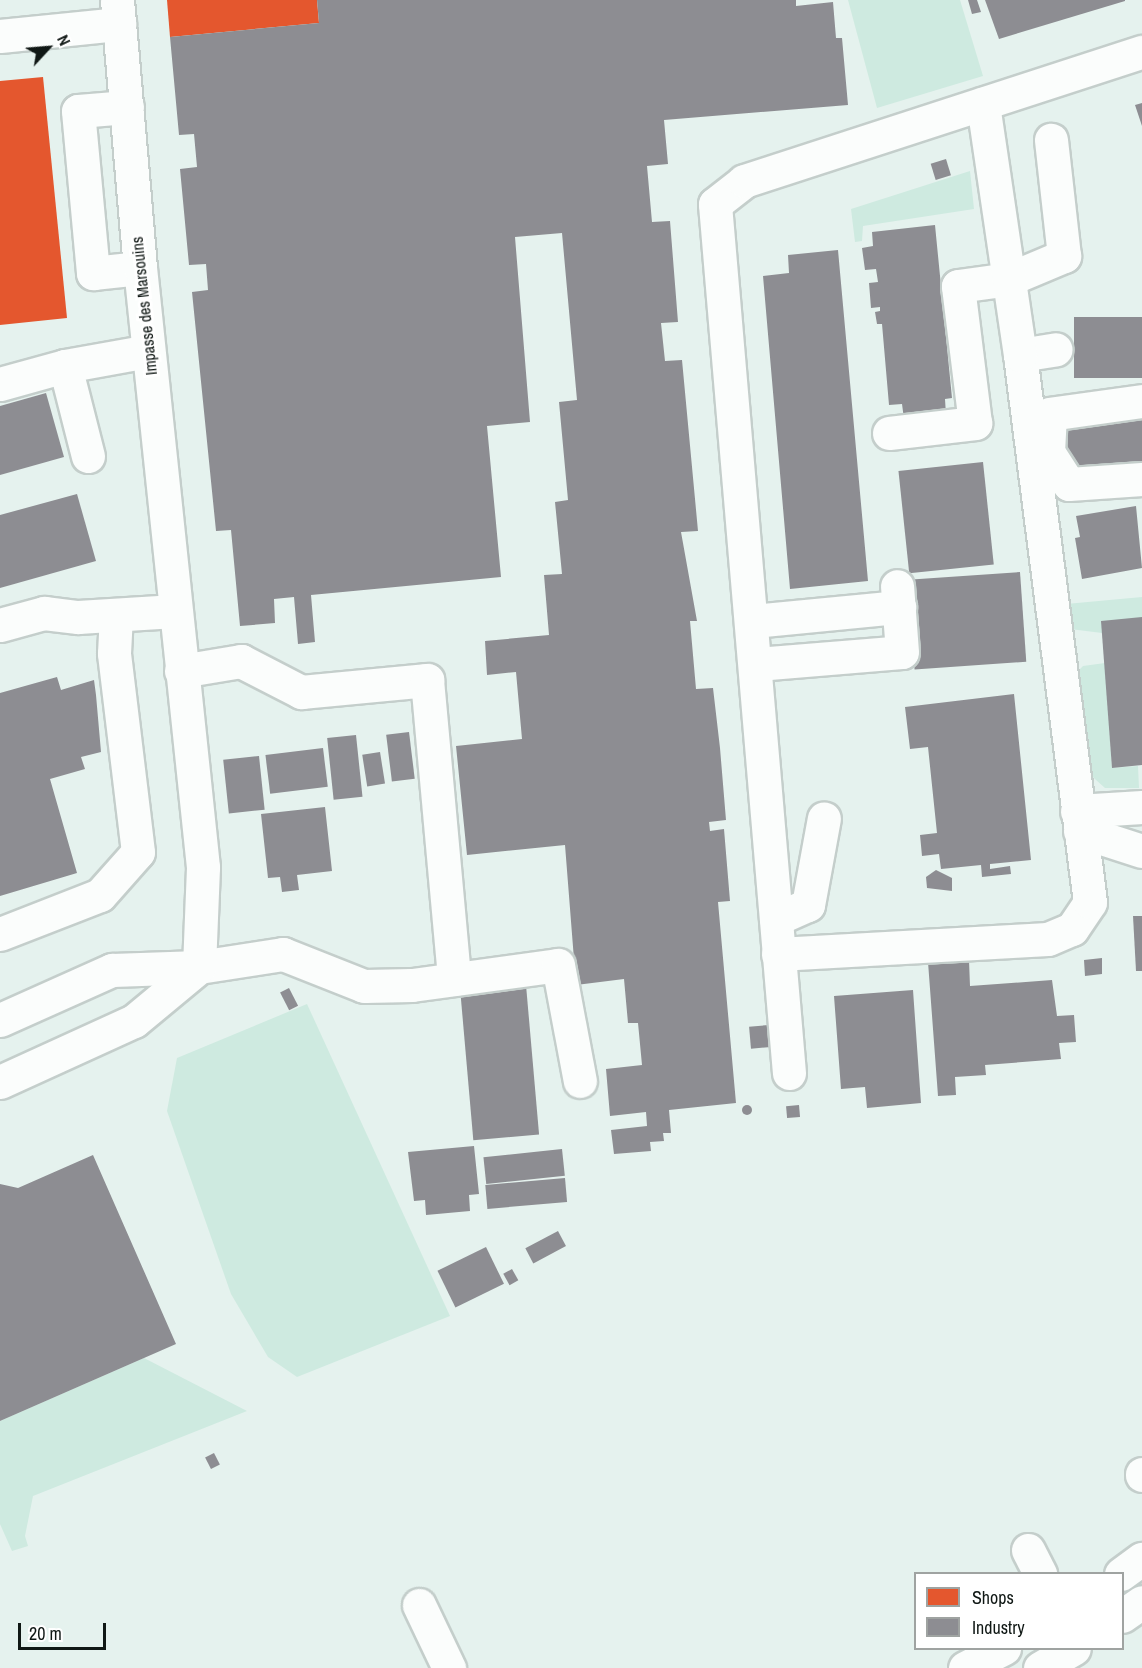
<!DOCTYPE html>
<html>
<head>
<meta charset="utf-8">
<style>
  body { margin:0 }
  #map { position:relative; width:1142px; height:1668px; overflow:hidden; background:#e5f2ee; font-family:"Archivo Narrow",sans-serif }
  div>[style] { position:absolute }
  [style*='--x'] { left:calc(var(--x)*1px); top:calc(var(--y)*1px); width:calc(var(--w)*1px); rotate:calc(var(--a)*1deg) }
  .green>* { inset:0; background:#ceeae0 }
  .shops>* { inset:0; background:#e4572e }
  .industry>* { inset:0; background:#8d8d92; transform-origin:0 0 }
  .round { border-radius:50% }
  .roads { filter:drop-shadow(2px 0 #c4cecb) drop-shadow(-2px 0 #c4cecb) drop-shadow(0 2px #c4cecb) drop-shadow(0 -2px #c4cecb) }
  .minor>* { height:33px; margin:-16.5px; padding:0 16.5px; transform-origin:16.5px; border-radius:16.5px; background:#fbfdfc }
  span { translate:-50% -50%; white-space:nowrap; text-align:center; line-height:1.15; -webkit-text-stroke:6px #fff; paint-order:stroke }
  .street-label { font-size:16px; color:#101815 }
  .legend { position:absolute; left:914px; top:1572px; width:210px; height:78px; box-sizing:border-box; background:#fff; border:2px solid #9fa3a1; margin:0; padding:8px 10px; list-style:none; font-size:18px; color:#101815 }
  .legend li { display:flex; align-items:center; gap:12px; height:30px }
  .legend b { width:30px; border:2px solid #9fa3a1 }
  .north { position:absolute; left:18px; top:18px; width:60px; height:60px; -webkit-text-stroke:4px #fff; paint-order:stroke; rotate:64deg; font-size:16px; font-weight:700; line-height:24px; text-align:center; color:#101815 }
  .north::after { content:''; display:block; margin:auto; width:21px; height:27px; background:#101815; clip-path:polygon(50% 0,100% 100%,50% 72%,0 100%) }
  .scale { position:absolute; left:18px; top:1623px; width:88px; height:27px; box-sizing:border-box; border:3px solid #101815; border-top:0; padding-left:8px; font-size:18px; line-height:21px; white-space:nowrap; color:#101815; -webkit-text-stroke:4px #fff; paint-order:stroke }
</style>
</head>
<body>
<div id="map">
  <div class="green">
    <i style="clip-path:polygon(848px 0,960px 0,983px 76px,877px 108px)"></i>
    <i style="clip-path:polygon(970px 171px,974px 209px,863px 226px,862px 241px,855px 242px,851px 209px)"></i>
    <i style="clip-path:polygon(1142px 597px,1142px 617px,1102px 633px,1070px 629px,1066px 604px)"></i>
    <i style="clip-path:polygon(1105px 663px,1112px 768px,1138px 766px,1139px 788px,1105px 788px,1086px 771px,1074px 675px,1083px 666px)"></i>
    <i style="clip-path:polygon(307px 1004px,450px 1316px,297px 1377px,268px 1357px,231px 1294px,167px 1111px,177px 1058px)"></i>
    <i style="clip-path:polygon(144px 1358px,247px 1411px,33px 1496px,25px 1536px,28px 1546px,12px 1551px,0 1524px,0 1421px)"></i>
  </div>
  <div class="shops">
    <i style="clip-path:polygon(167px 0,317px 0,319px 23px,170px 37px)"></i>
    <i style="clip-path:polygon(43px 77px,67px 318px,0 325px,0 81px)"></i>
  </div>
  <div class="industry">
    <i style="clip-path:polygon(317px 0,796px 0,796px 6px,833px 2px,836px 38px,842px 38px,848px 105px,664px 120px,668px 164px,647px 166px,652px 222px,670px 221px,678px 322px,661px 323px,665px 361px,682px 360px,698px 531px,681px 532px,697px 621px,690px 621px,696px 689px,713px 688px,720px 748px,726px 820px,709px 822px,710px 831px,724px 829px,730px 901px,718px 902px,736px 1103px,669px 1110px,671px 1133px,663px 1133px,664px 1141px,650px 1142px,651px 1151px,614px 1154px,611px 1130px,647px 1126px,646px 1112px,610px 1116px,606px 1069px,642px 1065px,638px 1023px,628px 1023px,624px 979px,576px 985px,565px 845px,467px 855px,456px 746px,522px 739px,516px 672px,487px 675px,485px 641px,549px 635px,544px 575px,562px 574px,555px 502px,568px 500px,559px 402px,577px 400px,562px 233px,515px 237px,530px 422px,487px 426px,501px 577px,311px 595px,315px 642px,298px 644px,294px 597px,274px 599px,275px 623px,240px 626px,231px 530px,216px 531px,192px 292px,208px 290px,206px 264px,189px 265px,180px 169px,197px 167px,194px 134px,179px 135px,170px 37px,319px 23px)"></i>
    <i style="clip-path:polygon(968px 0,977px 0,981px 12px,972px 14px)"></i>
    <i style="clip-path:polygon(985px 0,1125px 0,1125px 1px,999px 39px)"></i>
    <i style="clip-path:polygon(1142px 103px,1142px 126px,1135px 105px)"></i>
    <i style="left:946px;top:159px;width:17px;height:16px;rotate:73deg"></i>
    <i style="clip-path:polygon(935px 225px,952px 398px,945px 399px,946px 415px,904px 419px,902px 404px,889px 405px,882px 324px,877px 324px,875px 312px,880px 311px,880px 307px,871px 308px,869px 283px,878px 282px,876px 269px,865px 270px,862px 248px,873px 246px,872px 232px)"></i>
    <i style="clip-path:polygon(838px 250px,868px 581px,790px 589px,763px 276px,789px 273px,788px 255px)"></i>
    <i style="left:1142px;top:317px;width:61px;height:68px;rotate:90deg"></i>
    <i style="clip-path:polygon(46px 393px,64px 457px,0 475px,0 406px)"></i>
    <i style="left:1142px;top:412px;width:57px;height:75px;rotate:90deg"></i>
    <i style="left:983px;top:462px;width:103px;height:85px;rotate:84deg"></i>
    <i style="clip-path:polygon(77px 494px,96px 561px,0 588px,0 515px)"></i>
    <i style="clip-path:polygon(1136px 506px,1142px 568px,1082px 579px,1075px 538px,1080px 537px,1076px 516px)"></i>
    <i style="left:1020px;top:572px;width:90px;height:112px;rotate:86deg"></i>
    <i style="clip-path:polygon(1142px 617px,1142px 765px,1112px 768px,1101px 621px)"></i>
    <i style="clip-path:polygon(57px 677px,61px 690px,94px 680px,96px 695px,101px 752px,81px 757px,85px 769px,50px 779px,77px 873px,0 896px,0 693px)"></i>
    <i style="clip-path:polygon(1014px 694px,1031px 860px,990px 864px,990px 869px,1010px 866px,1011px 874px,982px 877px,981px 865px,941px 869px,939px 854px,922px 856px,920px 835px,937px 833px,928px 747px,910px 749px,905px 707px)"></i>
    <i style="left:409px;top:732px;width:47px;height:23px;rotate:83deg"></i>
    <i style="left:356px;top:735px;width:62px;height:29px;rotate:84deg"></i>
    <i style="left:323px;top:748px;width:39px;height:58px;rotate:83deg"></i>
    <i style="left:380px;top:752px;width:32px;height:18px;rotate:81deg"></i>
    <i style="left:259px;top:756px;width:54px;height:36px;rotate:84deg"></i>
    <i style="clip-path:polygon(325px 807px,332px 871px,297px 875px,299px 890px,282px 892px,280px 877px,268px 878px,261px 814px)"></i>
    <i style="clip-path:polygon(936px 870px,952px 878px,952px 891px,927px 888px,926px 877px)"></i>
    <i style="clip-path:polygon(1133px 916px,1142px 916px,1142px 971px,1136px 971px)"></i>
    <i style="clip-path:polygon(1102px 958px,1102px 974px,1085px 976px,1084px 960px)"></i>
    <i style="clip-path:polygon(969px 960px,970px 986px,1052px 980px,1057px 1016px,1074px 1015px,1076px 1042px,1059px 1043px,1061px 1059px,985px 1065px,986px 1075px,955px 1077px,956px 1095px,938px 1096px,928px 962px)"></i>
    <i style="left:526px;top:985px;width:150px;height:66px;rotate:85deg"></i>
    <i style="left:289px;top:988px;width:20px;height:10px;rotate:63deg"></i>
    <i style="clip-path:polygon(913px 990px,921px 1103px,867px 1108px,865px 1087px,841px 1089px,834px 996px)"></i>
    <i style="left:769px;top:1025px;width:22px;height:20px;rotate:85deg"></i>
    <i class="round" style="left:742px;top:1105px;width:10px;height:10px"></i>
    <i style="left:799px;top:1105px;width:12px;height:13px;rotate:85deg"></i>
    <i style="clip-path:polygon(474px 1146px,479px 1194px,469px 1195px,470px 1211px,426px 1215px,425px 1200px,414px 1201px,408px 1152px)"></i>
    <i style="left:562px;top:1149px;width:27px;height:79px;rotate:84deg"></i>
    <i style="clip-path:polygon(93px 1155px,176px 1344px,0 1421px,0 1184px,18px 1188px)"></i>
    <i style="left:565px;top:1178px;width:24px;height:80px;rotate:85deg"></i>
    <i style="left:558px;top:1231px;width:17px;height:37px;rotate:62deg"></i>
    <i style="left:486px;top:1247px;width:41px;height:54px;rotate:64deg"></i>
    <i style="left:512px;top:1269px;width:13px;height:10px;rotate:61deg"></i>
    <i style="left:214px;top:1453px;width:13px;height:10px;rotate:63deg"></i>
  </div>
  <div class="roads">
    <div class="minor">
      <i style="--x:0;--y:36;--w:120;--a:-5.8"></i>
      <i style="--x:127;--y:107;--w:49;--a:175.3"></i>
      <i style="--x:78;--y:111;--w:163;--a:84.7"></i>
      <i style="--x:93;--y:273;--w:47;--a:-6.1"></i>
      <i style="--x:1020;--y:355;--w:36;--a:-9"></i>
      <i style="--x:65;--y:366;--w:93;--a:75.7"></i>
      <i style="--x:0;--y:384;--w:67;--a:-15.5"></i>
      <i style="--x:65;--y:366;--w:84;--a:-10.2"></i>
      <i style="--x:1142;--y:401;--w:93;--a:172"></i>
      <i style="--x:1050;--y:414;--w:38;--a:93"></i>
      <i style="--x:1048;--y:452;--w:38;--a:57"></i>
      <i style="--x:1069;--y:484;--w:73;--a:-3.9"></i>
      <i style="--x:889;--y:433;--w:87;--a:-6.6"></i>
      <i style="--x:975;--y:423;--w:138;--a:-97.1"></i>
      <i style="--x:958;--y:286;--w:51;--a:-7.8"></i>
      <i style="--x:1009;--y:279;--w:60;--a:-22.7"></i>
      <i style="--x:1064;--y:256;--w:117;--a:-96.4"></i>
      <i style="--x:753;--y:621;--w:147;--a:-5.5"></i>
      <i style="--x:0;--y:625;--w:46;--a:-15.3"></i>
      <i style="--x:44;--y:613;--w:34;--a:7"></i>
      <i style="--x:78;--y:617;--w:97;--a:-3.5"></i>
      <i style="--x:757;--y:664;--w:145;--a:-4.7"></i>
      <i style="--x:902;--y:652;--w:66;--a:-94.3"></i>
      <i style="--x:181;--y:671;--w:61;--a:-9.5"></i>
      <i style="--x:241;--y:661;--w:68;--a:27.3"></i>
      <i style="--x:301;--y:692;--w:127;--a:-5.4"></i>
      <i style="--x:427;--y:680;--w:300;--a:84.8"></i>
      <i style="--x:1077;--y:811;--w:65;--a:-3.5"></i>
      <i style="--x:1080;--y:831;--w:65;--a:17.9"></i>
      <i style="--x:776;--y:919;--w:35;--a:-24"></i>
      <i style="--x:808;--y:905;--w:88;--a:-79.6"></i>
      <i style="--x:0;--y:934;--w:107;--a:-21.3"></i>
      <i style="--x:100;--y:895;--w:57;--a:-48.5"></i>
      <i style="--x:138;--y:852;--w:200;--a:-96.9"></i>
      <i style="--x:114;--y:653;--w:37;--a:-87"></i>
      <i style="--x:778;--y:954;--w:270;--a:-3.2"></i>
      <i style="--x:1048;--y:939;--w:26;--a:-23"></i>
      <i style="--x:1072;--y:929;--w:32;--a:-56"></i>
      <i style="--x:1090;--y:902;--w:551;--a:-97.29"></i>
      <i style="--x:1020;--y:355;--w:254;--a:-98.4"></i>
      <i style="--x:0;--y:1020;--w:123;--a:-24.1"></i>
      <i style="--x:112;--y:970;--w:87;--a:-2"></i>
      <i style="--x:199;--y:967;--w:85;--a:-8.8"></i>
      <i style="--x:283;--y:954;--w:87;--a:21.6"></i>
      <i style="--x:364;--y:986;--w:48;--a:-1.2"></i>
      <i style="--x:412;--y:985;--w:147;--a:-7.8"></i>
      <i style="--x:558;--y:965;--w:118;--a:79.3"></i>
      <i style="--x:789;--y:1073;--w:872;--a:-94.87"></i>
      <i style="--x:715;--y:204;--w:37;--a:-38"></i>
      <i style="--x:744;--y:181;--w:418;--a:-18"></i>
      <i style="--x:0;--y:1082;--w:147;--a:-24.5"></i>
      <i style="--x:134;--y:1021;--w:85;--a:-39.7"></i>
      <i style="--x:199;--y:967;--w:100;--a:-87.7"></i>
      <i style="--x:203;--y:867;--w:602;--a:-96"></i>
      <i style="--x:140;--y:268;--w:269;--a:-94.9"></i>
      <i style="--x:1142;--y:1474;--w:1;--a:90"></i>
      <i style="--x:1028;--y:1550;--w:27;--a:63"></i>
      <i style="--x:1121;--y:1574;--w:26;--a:-36"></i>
      <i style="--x:419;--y:1605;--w:70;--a:64.5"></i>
      <i style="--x:1122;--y:1616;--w:24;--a:-35"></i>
      <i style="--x:965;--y:1668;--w:44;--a:-27.1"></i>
      <i style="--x:1040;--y:1668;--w:39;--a:-30"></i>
    </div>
  </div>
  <div class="street-label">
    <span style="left:144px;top:306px;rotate:-96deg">Impasse des Marsouins</span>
  </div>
  <ul class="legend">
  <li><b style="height:16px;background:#e4572e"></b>Shops</li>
  <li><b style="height:16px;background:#8d8d92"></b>Industry</li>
  </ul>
  <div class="north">N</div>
  <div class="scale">20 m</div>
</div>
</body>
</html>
